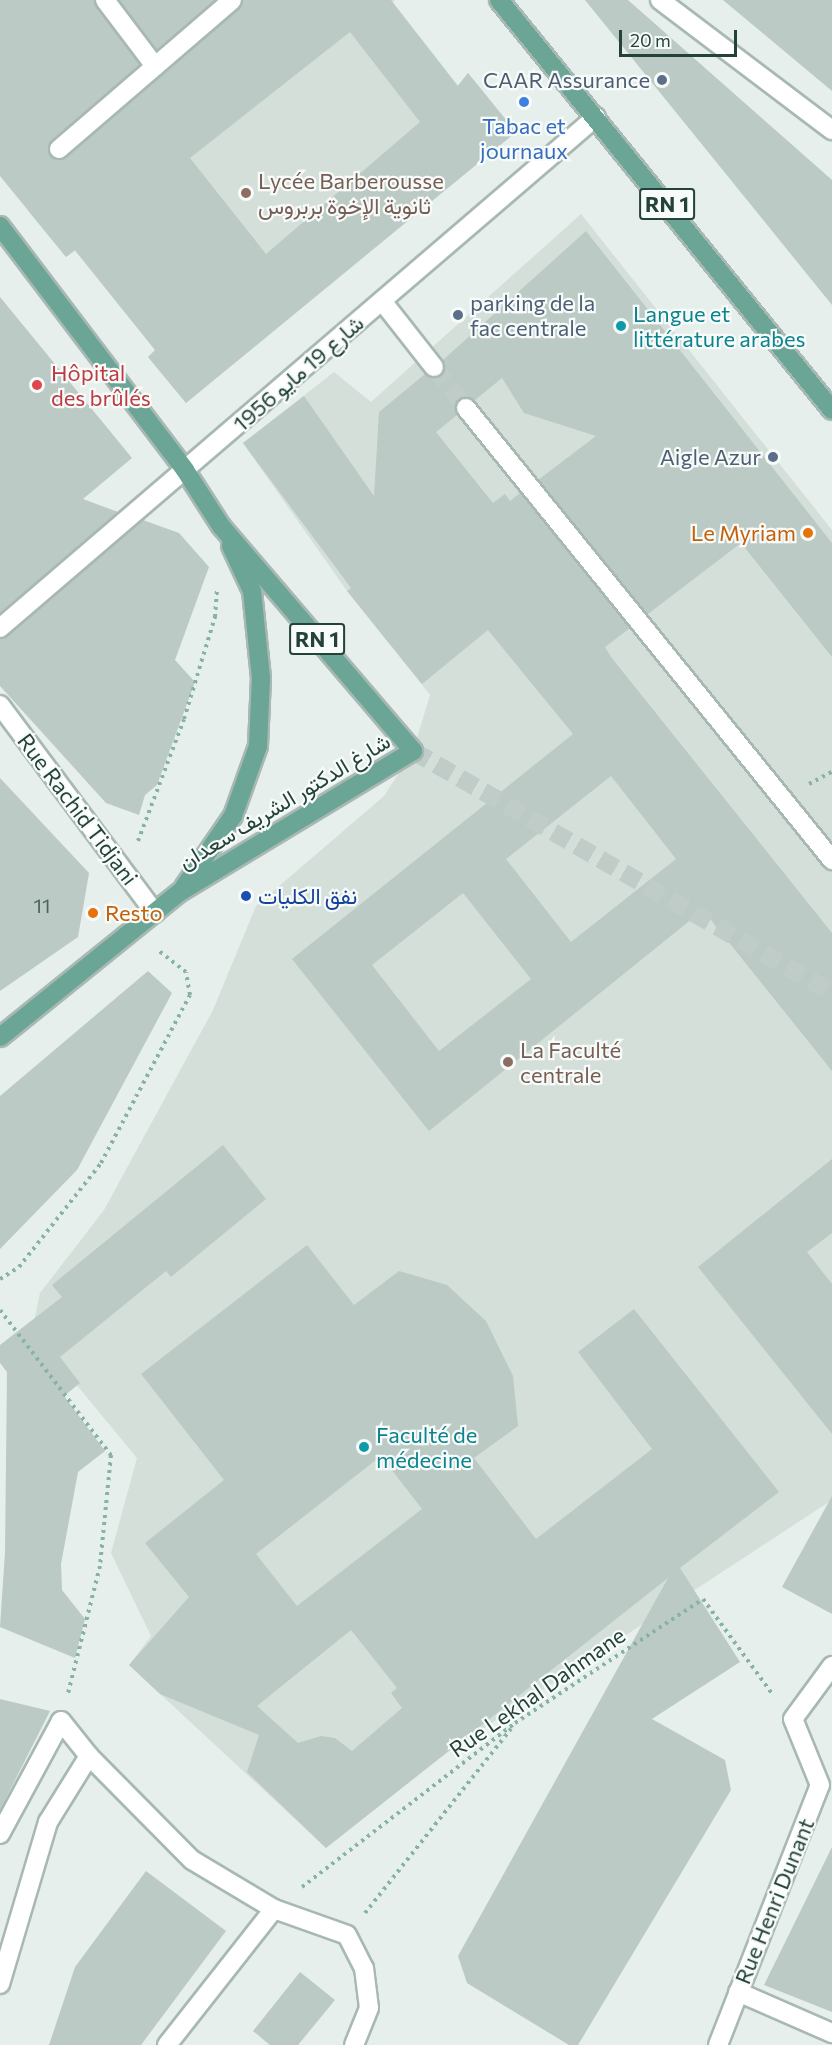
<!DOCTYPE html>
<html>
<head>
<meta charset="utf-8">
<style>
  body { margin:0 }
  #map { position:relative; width:832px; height:2045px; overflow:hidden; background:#e6efeb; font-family:Commissioner,Vazirmatn,sans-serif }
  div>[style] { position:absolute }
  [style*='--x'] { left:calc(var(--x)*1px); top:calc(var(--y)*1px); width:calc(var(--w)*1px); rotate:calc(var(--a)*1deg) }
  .built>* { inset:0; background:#d4dfda }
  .building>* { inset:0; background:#bbcac4 }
  .minor-tunnel>* { height:18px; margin-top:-9px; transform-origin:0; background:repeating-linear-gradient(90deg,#bfccc8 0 18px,transparent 0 27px) }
  .major-tunnel>* { height:18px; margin-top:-9px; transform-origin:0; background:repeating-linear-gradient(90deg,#bfccc8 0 18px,transparent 0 27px) }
  .path>* { height:4px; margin-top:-2px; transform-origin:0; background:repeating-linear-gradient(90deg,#86b3a5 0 3px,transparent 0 7.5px) }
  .roads { filter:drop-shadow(2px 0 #a8b8b2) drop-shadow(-2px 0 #a8b8b2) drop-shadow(0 2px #a8b8b2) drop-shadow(0 -2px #a8b8b2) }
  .minor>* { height:18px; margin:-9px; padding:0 9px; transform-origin:9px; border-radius:9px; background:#fff }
  .major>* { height:18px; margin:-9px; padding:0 9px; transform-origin:9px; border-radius:9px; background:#6aa596 }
  .dots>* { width:16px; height:16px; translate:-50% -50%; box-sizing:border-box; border:3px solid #f7fbf9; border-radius:50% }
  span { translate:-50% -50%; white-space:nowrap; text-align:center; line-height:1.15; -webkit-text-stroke:4.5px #f7fbf9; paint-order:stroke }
  .number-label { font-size:20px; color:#4a645c }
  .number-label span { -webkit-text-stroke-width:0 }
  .shield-label span { padding:2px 4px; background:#f7fbf9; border:2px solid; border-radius:4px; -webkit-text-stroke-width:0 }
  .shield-label { font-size:21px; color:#24423a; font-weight:700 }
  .service-label { font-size:22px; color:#4e5e75 }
  .right { translate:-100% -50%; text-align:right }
  .left { translate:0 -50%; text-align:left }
  .shop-label { font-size:22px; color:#366cbe }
  .education-label { font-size:22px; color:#785e54 }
  .culture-label { font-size:22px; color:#0d838f }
  .health-label { font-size:22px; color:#be3a42 }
  .street-label { font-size:22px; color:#24423a }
  .food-label { font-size:22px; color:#c56008 }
  .transit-label { font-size:22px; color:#164399 }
  .scale { position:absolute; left:619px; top:30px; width:118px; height:27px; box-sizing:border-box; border:3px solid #24423a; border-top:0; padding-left:8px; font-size:18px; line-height:21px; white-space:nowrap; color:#24423a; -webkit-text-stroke:4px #f7fbf9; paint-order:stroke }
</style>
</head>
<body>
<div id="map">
  <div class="built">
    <i style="clip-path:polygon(294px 0,395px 0,392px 3px,457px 86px,468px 73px,516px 132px,186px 403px,148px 357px,155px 350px,75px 251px,66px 257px,29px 212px)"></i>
    <i style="clip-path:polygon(581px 214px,832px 530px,832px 1500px,440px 1757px,326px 1848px,129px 1665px,151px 1636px,111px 1553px,137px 1458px,32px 1331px,40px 1293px,104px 1210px,213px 1010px,256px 906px,384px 796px,413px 751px,430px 695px,347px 591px,243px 443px,334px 372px,371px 402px)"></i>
  </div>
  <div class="building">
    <i style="clip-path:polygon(evenodd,0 0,94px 0,140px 65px,51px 141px,48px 152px,56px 160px,66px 158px,239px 9px,243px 0,391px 0,458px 86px,468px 73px,516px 132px,186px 403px,148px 357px,155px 350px,75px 250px,66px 257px,0 176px,0 0,350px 32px,420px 122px,266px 254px,190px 158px,350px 32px)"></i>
    <i style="clip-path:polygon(119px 0,215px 0,157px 50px)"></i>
    <i style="clip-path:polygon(585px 0,628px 0,832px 180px,832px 305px)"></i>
    <i style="clip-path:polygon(723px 0,832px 0,832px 91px)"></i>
    <i style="clip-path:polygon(evenodd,586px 231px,832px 543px,832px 657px,741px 543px,648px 614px,538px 480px,596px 436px,524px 413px,502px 378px,474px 401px,465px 397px,459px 400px,457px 415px,436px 432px,493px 503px,505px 494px,510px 501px,520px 493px,630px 628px,605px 647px,611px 657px,832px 933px,832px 1071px,703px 910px,429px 1131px,292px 959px,573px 734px,488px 630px,422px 684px,347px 591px,351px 588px,243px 443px,304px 396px,374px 496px,379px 412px,425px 374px,435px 378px,441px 375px,443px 360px,586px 231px,611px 776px,676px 859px,571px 942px,506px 859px,611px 776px,586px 231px,463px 893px,531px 979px,439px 1051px,372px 965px,463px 893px)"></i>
    <i style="clip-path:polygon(0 297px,132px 458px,83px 499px,118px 512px,0 613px)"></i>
    <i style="clip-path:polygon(143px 520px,179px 533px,209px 567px,175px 660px,195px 682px,157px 785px,145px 795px,139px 815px,106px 803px,0 686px,0 639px)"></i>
    <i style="clip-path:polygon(0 778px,89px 873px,78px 937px,0 991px)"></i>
    <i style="clip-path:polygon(148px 971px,172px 993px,77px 1170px,0 1249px,0 1096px)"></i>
    <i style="clip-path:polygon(223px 1145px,266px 1199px,171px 1277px,166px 1271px,60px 1357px,80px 1383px,64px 1396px,105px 1451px,78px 1472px,61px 1564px,62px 1590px,85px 1619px,75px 1658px,0 1627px,5px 1552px,7px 1372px,0 1363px,0 1345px,62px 1297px,52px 1285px)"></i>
    <i style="clip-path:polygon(832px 1159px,832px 1233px,807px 1252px,832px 1284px,832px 1434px,698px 1267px)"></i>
    <i style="clip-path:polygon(evenodd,307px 1245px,354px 1305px,399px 1271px,447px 1285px,486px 1321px,513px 1376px,518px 1426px,474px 1458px,536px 1539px,652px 1449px,578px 1352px,634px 1309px,779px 1492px,680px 1568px,740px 1662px,652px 1719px,725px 1760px,731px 1790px,578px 2045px,569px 2045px,467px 1983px,458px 1956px,668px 1578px,326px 1848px,247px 1772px,259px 1735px,160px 1694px,129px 1665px,189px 1597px,145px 1543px,224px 1480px,141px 1374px,307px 1245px,381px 1456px,422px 1509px,297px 1606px,256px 1554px,381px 1456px,307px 1245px,351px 1630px,397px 1688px,391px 1693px,402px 1708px,352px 1751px,335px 1738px,321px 1736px,298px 1743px,257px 1706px,351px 1630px)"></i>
    <i style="clip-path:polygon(832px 1496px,832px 1614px,782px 1587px)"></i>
    <i style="clip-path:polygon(0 1699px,50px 1711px,0 1810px)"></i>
    <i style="clip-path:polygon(832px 1847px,832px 2012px,764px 1985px)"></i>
    <i style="clip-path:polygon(146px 1871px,226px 1931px,141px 2045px,49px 2045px,75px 1967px)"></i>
    <i style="clip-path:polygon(300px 1972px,335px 2000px,298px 2045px,270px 2045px,253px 2031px)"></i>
  </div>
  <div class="minor-tunnel">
    <i style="--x:434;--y:367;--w:52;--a:52"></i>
  </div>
  <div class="major-tunnel">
    <i style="--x:413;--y:751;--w:484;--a:30"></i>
  </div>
  <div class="path">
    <i style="--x:809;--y:784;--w:26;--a:-28"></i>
    <i style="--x:138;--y:841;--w:130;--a:-69.3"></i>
    <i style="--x:184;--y:719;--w:107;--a:-73.1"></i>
    <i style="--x:215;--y:617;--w:28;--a:-86"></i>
    <i style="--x:0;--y:1279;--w:22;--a:-32"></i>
    <i style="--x:19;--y:1267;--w:132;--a:-51.7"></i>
    <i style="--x:101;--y:1163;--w:190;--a:-62.1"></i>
    <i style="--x:190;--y:995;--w:23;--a:-100"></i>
    <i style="--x:186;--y:972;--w:37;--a:-142"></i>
    <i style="--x:0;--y:1310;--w:183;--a:52.6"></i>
    <i style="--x:111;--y:1455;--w:112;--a:95.7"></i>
    <i style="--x:100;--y:1566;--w:131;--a:104.1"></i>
    <i style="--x:302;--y:1887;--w:269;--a:-37.6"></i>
    <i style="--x:515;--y:1723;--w:225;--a:-33.4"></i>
    <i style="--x:703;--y:1599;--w:119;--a:53.9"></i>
    <i style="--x:365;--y:1913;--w:235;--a:-51.6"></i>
  </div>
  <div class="roads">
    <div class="minor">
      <i style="--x:105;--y:0;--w:83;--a:52.9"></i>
      <i style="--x:660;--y:0;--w:216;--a:37.1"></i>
      <i style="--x:59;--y:149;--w:228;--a:-40.7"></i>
      <i style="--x:382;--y:301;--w:84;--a:51.8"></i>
      <i style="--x:466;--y:408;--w:582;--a:51"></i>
      <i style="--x:0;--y:628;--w:785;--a:-40.61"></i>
      <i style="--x:0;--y:705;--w:259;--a:53.3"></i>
      <i style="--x:89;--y:1756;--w:146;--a:45.3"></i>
      <i style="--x:192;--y:1860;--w:96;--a:30.9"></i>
      <i style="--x:274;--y:1909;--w:77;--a:19.6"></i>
      <i style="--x:347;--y:1935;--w:37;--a:63"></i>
      <i style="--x:364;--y:1968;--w:40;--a:82.9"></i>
      <i style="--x:369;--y:2008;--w:40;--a:112"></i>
      <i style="--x:0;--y:1834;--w:128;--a:-61.6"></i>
      <i style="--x:61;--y:1721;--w:45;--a:51.3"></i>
      <i style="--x:89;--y:1756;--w:78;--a:121.8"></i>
      <i style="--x:48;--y:1822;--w:169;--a:106.5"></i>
      <i style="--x:738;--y:1992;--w:103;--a:23.6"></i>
      <i style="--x:167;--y:2045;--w:173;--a:-51.8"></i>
      <i style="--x:718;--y:2045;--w:279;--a:-68.6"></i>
      <i style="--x:820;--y:1785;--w:71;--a:-112.2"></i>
      <i style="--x:793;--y:1719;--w:66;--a:-53.7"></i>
    </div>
    <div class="major">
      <i style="--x:499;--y:0;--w:528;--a:50.92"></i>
      <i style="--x:0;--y:226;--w:306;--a:52.8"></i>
      <i style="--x:185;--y:470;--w:67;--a:57.3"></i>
      <i style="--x:221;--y:526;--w:296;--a:49.5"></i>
      <i style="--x:413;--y:751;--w:272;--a:148.8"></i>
      <i style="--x:180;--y:892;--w:231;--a:141.1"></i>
      <i style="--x:184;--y:887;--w:86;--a:-55.4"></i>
      <i style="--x:233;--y:816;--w:74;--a:-70.3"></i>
      <i style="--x:258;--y:746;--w:68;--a:-87.5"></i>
      <i style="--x:261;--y:678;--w:87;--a:-95.9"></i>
      <i style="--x:252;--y:591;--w:50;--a:-115"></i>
    </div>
  </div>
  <div class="dots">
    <i style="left:662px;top:80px;background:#5c6f8a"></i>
    <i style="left:524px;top:102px;background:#3f7fe0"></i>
    <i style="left:246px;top:193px;background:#8d6e63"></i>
    <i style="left:458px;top:315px;background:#5c6f8a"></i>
    <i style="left:621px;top:326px;background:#0f9aa8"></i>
    <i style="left:37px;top:385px;background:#e0444e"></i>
    <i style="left:773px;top:457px;background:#5c6f8a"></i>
    <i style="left:808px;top:533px;background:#e8710a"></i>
    <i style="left:246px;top:896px;background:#1a4fb4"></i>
    <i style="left:93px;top:913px;background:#e8710a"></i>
    <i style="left:508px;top:1062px;background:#8d6e63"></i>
    <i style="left:364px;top:1447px;background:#0f9aa8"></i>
  </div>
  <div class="number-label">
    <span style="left:42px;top:905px">11</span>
  </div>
  <div class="shield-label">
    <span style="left:667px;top:204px">RN 1</span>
    <span style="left:317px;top:639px">RN 1</span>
  </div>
  <div class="service-label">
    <span class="right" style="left:650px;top:80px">CAAR Assurance</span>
    <span class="left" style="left:470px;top:315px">parking de la<br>fac centrale</span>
    <span class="right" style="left:761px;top:457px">Aigle Azur</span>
  </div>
  <div class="shop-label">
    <span style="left:524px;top:138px">Tabac et<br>journaux</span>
  </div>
  <div class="education-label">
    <span class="left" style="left:258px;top:193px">Lycée Barberousse<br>ثانوية الإخوة بربروس</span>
    <span class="left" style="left:520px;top:1062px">La Faculté<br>centrale</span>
  </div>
  <div class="culture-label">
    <span class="left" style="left:633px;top:326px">Langue et<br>littérature arabes</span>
    <span class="left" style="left:376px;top:1447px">Faculté de<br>médecine</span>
  </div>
  <div class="health-label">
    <span class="left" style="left:51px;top:385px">Hôpital<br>des brûlés</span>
  </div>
  <div class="street-label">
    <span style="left:298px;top:373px;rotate:-41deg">شارع 19 مايو 1956</span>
    <span style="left:284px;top:801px;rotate:-31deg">شارغ الدكتور الشريف سعدان</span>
    <span style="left:78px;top:809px;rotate:53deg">Rue Rachid Tidjani</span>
    <span style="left:537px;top:1692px;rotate:-35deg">Rue Lekhal Dahmane</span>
    <span style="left:774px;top:1901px;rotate:-68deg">Rue Henri Dunant</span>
  </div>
  <div class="food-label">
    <span class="right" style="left:796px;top:533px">Le Myriam</span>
    <span class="left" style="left:105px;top:913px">Resto</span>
  </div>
  <div class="transit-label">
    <span class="left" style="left:258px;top:896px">نفق الكليات</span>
  </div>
  <div class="scale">20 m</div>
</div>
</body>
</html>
